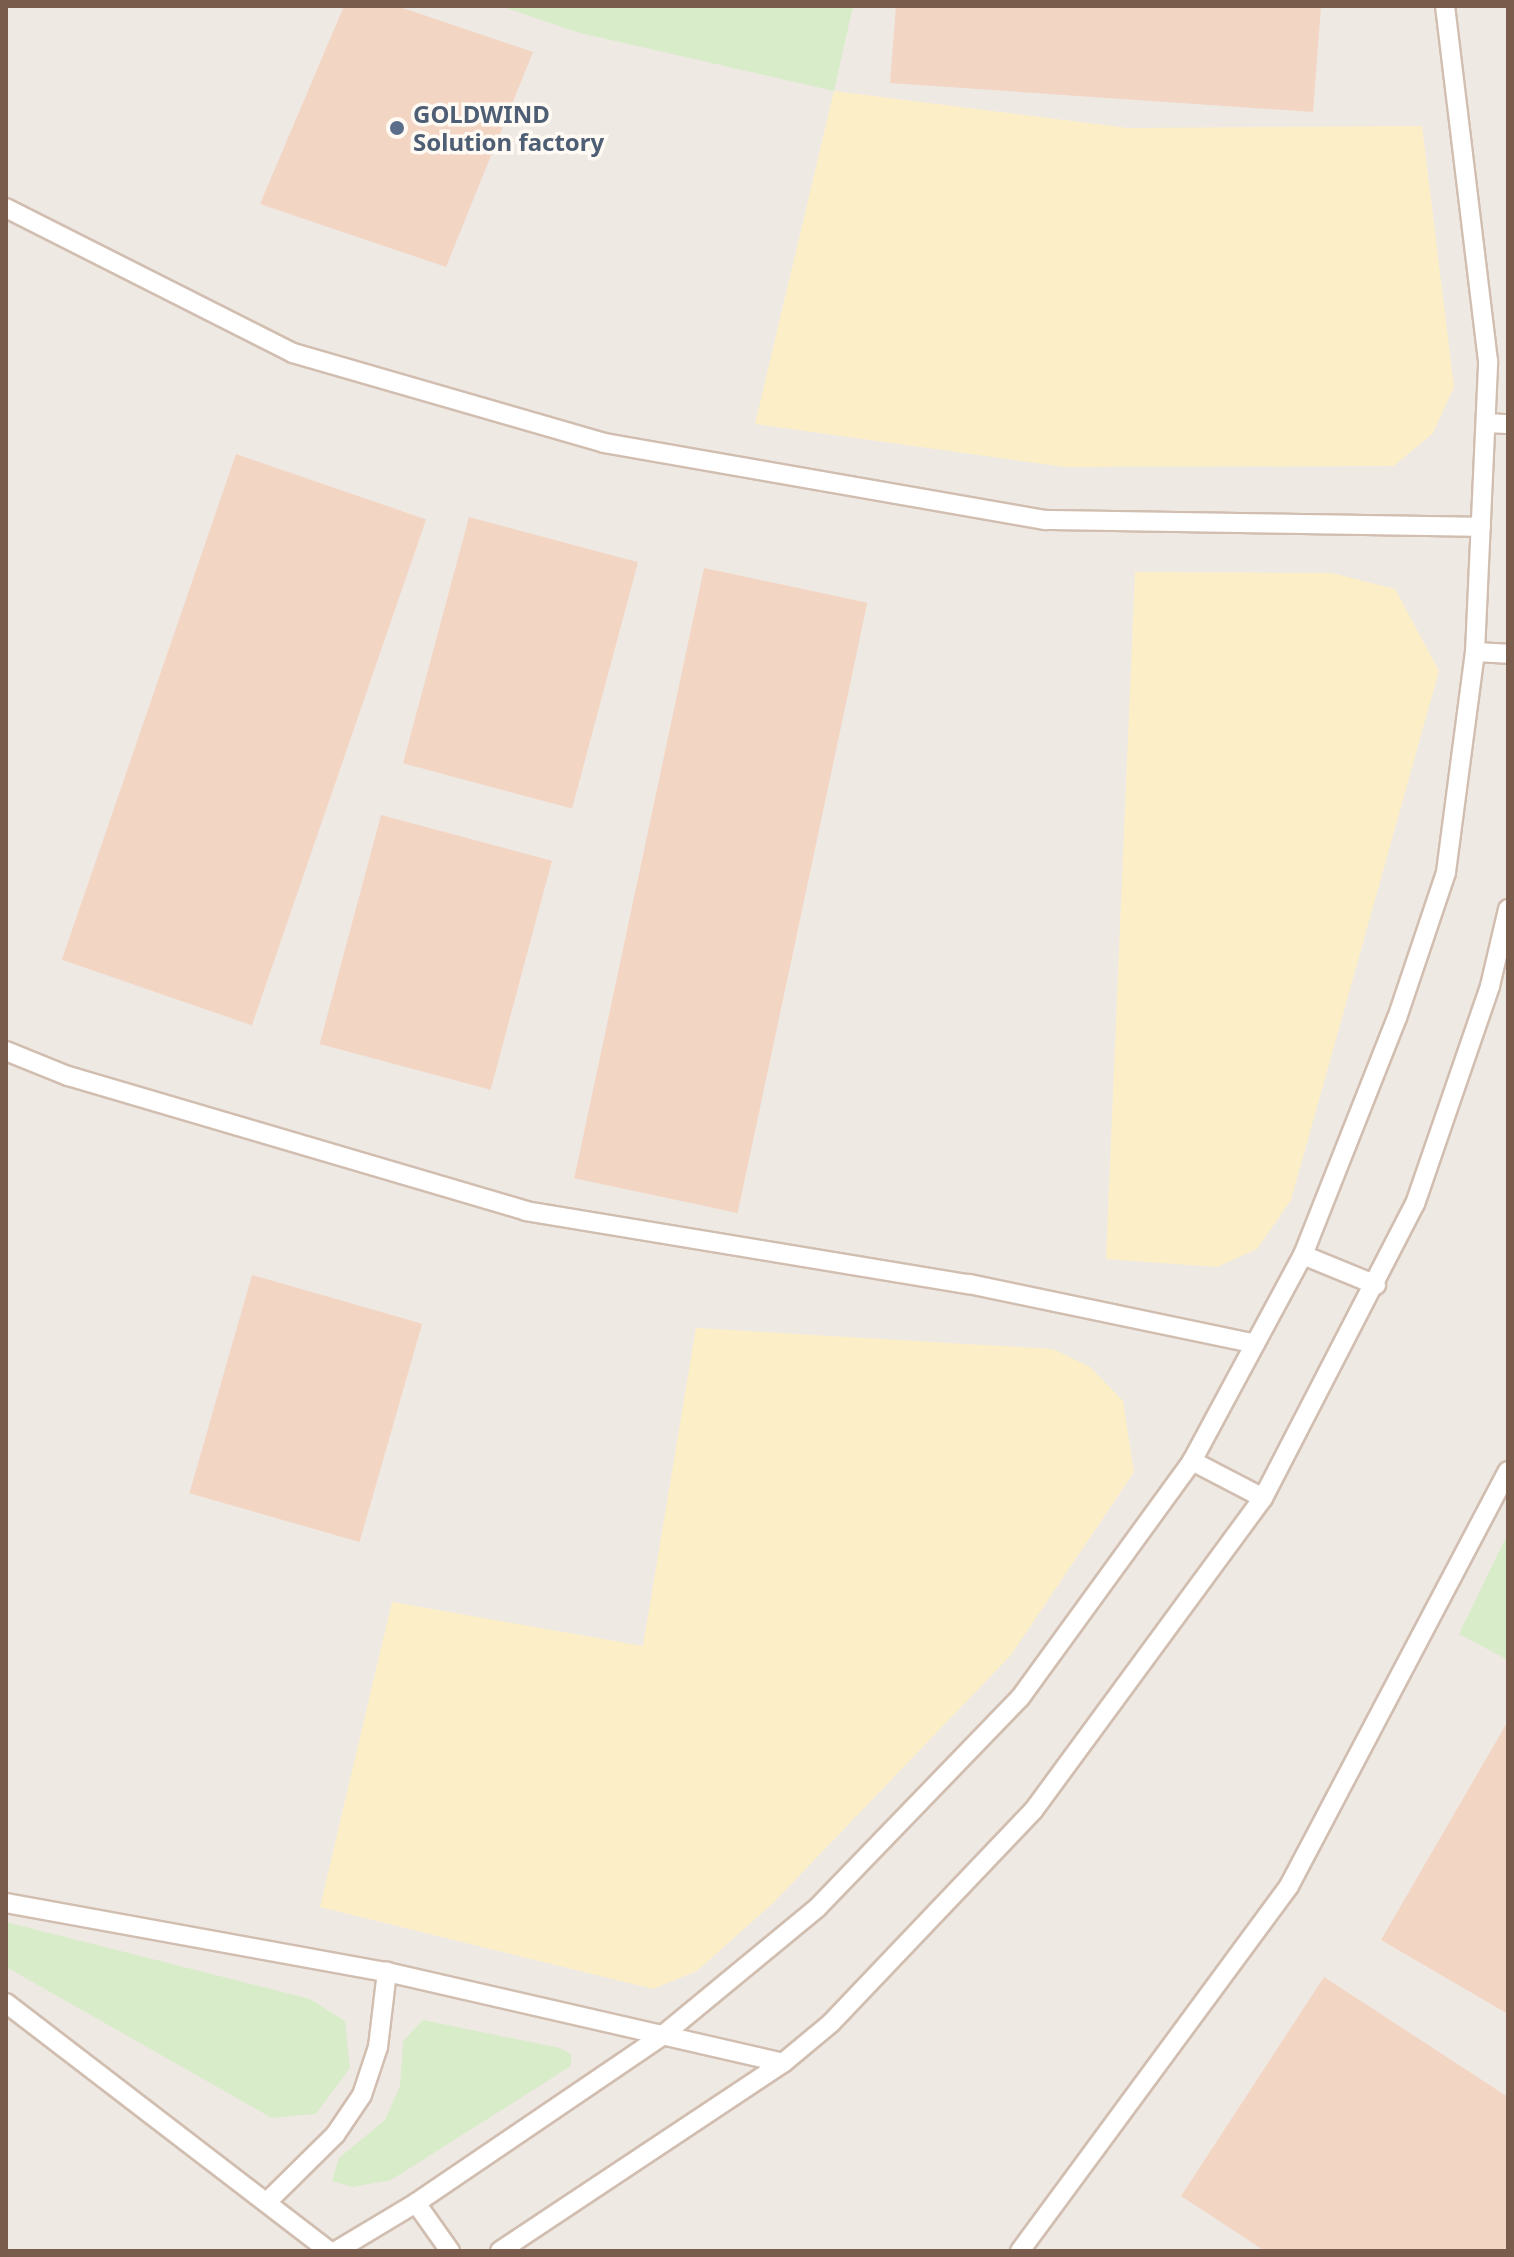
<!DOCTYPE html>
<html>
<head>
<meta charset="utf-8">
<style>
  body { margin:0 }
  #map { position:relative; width:1514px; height:2257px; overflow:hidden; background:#fdf6ec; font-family:"Noto Sans",sans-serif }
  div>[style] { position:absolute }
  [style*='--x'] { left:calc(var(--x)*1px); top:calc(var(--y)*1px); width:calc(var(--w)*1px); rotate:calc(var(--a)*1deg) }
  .industrial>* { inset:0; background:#efe9e4; transform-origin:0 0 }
  .green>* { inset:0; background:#d8ecc9 }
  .sand>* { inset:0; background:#fcefc7 }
  .building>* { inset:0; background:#f3d5c3; transform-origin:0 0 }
  .roads { filter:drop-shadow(2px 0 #d1beb0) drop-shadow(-2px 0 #d1beb0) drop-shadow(0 2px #d1beb0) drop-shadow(0 -2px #d1beb0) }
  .lane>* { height:18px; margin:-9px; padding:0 9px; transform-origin:9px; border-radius:9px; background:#fff }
  .dots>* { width:22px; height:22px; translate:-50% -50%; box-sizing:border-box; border:4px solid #fffaf3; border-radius:50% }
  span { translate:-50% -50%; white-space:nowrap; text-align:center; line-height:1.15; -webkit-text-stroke:7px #fffaf3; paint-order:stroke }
  .service-label { font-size:24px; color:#4e5e75; font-weight:700 }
  .left { translate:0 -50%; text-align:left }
  .frame { position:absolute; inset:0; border:8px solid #7a5c4d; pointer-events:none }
</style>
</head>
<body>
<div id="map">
  <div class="industrial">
    <i style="left:6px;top:6px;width:1502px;height:2245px"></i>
  </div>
  <div class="green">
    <i style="clip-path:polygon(500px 6px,853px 6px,834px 91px,580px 33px)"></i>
    <i style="clip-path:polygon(1508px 1533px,1508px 1660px,1459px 1634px)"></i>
    <i style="clip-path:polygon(6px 1922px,310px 1999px,345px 2021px,350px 2068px,316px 2114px,272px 2118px,6px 1967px)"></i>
    <i style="clip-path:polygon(423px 2020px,560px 2048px,571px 2054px,571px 2066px,391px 2180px,353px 2187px,332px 2181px,339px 2158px,385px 2120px,400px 2086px,403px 2041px)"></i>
  </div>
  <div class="sand">
    <i style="clip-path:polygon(834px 91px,1128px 128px,1422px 126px,1454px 387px,1433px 433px,1394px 466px,1065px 467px,755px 424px)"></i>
    <i style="clip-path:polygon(1135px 572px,1332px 573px,1395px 589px,1439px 671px,1291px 1200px,1257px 1249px,1217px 1267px,1106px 1259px)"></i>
    <i style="clip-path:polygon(696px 1328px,1053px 1349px,1090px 1367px,1123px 1401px,1134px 1472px,1011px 1655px,773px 1903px,697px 1971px,653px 1989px,320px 1907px,392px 1602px,643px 1646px)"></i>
  </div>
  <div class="building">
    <i style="clip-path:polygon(344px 6px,397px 6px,533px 52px,446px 267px,260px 204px)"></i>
    <i style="clip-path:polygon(896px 6px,1321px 6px,1313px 112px,890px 83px)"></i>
    <i style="left:236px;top:454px;width:201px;height:535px;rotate:19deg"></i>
    <i style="left:469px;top:517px;width:175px;height:255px;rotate:15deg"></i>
    <i style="left:704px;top:568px;width:167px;height:624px;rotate:12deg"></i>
    <i style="left:381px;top:815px;width:177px;height:237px;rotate:15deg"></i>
    <i style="left:252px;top:1275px;width:177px;height:227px;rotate:16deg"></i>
    <i style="clip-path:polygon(1508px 1721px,1508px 2014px,1381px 1940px)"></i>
    <i style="clip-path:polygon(1324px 1977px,1508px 2097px,1508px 2251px,1265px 2251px,1181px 2196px)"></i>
  </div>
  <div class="roads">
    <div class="lane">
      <i style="--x:6;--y:208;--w:322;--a:26.8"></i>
      <i style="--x:293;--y:353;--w:324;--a:16.1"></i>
      <i style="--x:604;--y:443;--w:448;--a:9.9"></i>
      <i style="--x:1045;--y:520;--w:436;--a:0.9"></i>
      <i style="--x:1486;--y:423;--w:22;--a:3"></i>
      <i style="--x:1475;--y:652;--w:33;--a:3"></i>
      <i style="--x:6;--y:1051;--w:67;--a:22"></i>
      <i style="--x:68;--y:1076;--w:477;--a:16.4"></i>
      <i style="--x:526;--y:1211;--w:449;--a:9.4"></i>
      <i style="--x:969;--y:1284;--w:292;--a:11.8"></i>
      <i style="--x:1303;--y:1255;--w:79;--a:22.3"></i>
      <i style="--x:1192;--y:1461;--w:80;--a:27.5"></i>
      <i style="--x:6;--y:1903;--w:387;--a:10.3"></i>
      <i style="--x:387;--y:1972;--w:406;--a:12.9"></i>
      <i style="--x:6;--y:2003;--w:407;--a:37.5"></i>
      <i style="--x:269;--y:2200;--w:93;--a:-44.6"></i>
      <i style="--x:335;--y:2135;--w:48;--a:-56"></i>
      <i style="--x:362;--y:2095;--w:51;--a:-71.6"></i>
      <i style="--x:378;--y:2047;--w:76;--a:-83.2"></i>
      <i style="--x:416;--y:2203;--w:59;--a:54.7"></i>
      <i style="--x:336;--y:2251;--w:93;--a:-31"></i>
      <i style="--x:416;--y:2203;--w:299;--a:-34.2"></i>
      <i style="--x:663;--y:2035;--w:200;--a:-39.5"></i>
      <i style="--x:817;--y:1908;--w:292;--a:-46"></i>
      <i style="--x:1020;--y:1698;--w:293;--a:-54"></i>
      <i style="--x:1192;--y:1461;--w:234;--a:-61.7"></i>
      <i style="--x:1303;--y:1255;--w:255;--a:-68.4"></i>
      <i style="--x:1397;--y:1018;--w:154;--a:-71.4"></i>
      <i style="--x:1446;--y:872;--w:222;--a:-82.5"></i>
      <i style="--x:1475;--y:652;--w:291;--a:-87.4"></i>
      <i style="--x:1488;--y:361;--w:358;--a:-96.9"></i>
      <i style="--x:500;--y:2251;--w:340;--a:-33.6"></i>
      <i style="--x:783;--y:2063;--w:62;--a:-39.8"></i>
      <i style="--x:831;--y:2023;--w:293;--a:-46.4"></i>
      <i style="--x:1033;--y:1811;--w:388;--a:-53.7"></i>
      <i style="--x:1263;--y:1498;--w:331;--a:-62.7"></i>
      <i style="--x:1415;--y:1204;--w:231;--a:-71"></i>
      <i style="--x:1490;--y:986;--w:79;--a:-76.8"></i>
      <i style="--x:1020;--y:2251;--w:453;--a:-53.6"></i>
      <i style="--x:1289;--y:1886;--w:469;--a:-62.2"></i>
    </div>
  </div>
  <div class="dots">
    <i style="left:397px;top:128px;background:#5c6f8a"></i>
  </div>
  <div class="service-label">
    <span class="left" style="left:413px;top:128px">GOLDWIND<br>Solution factory</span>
  </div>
  <div class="frame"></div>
</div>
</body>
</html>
